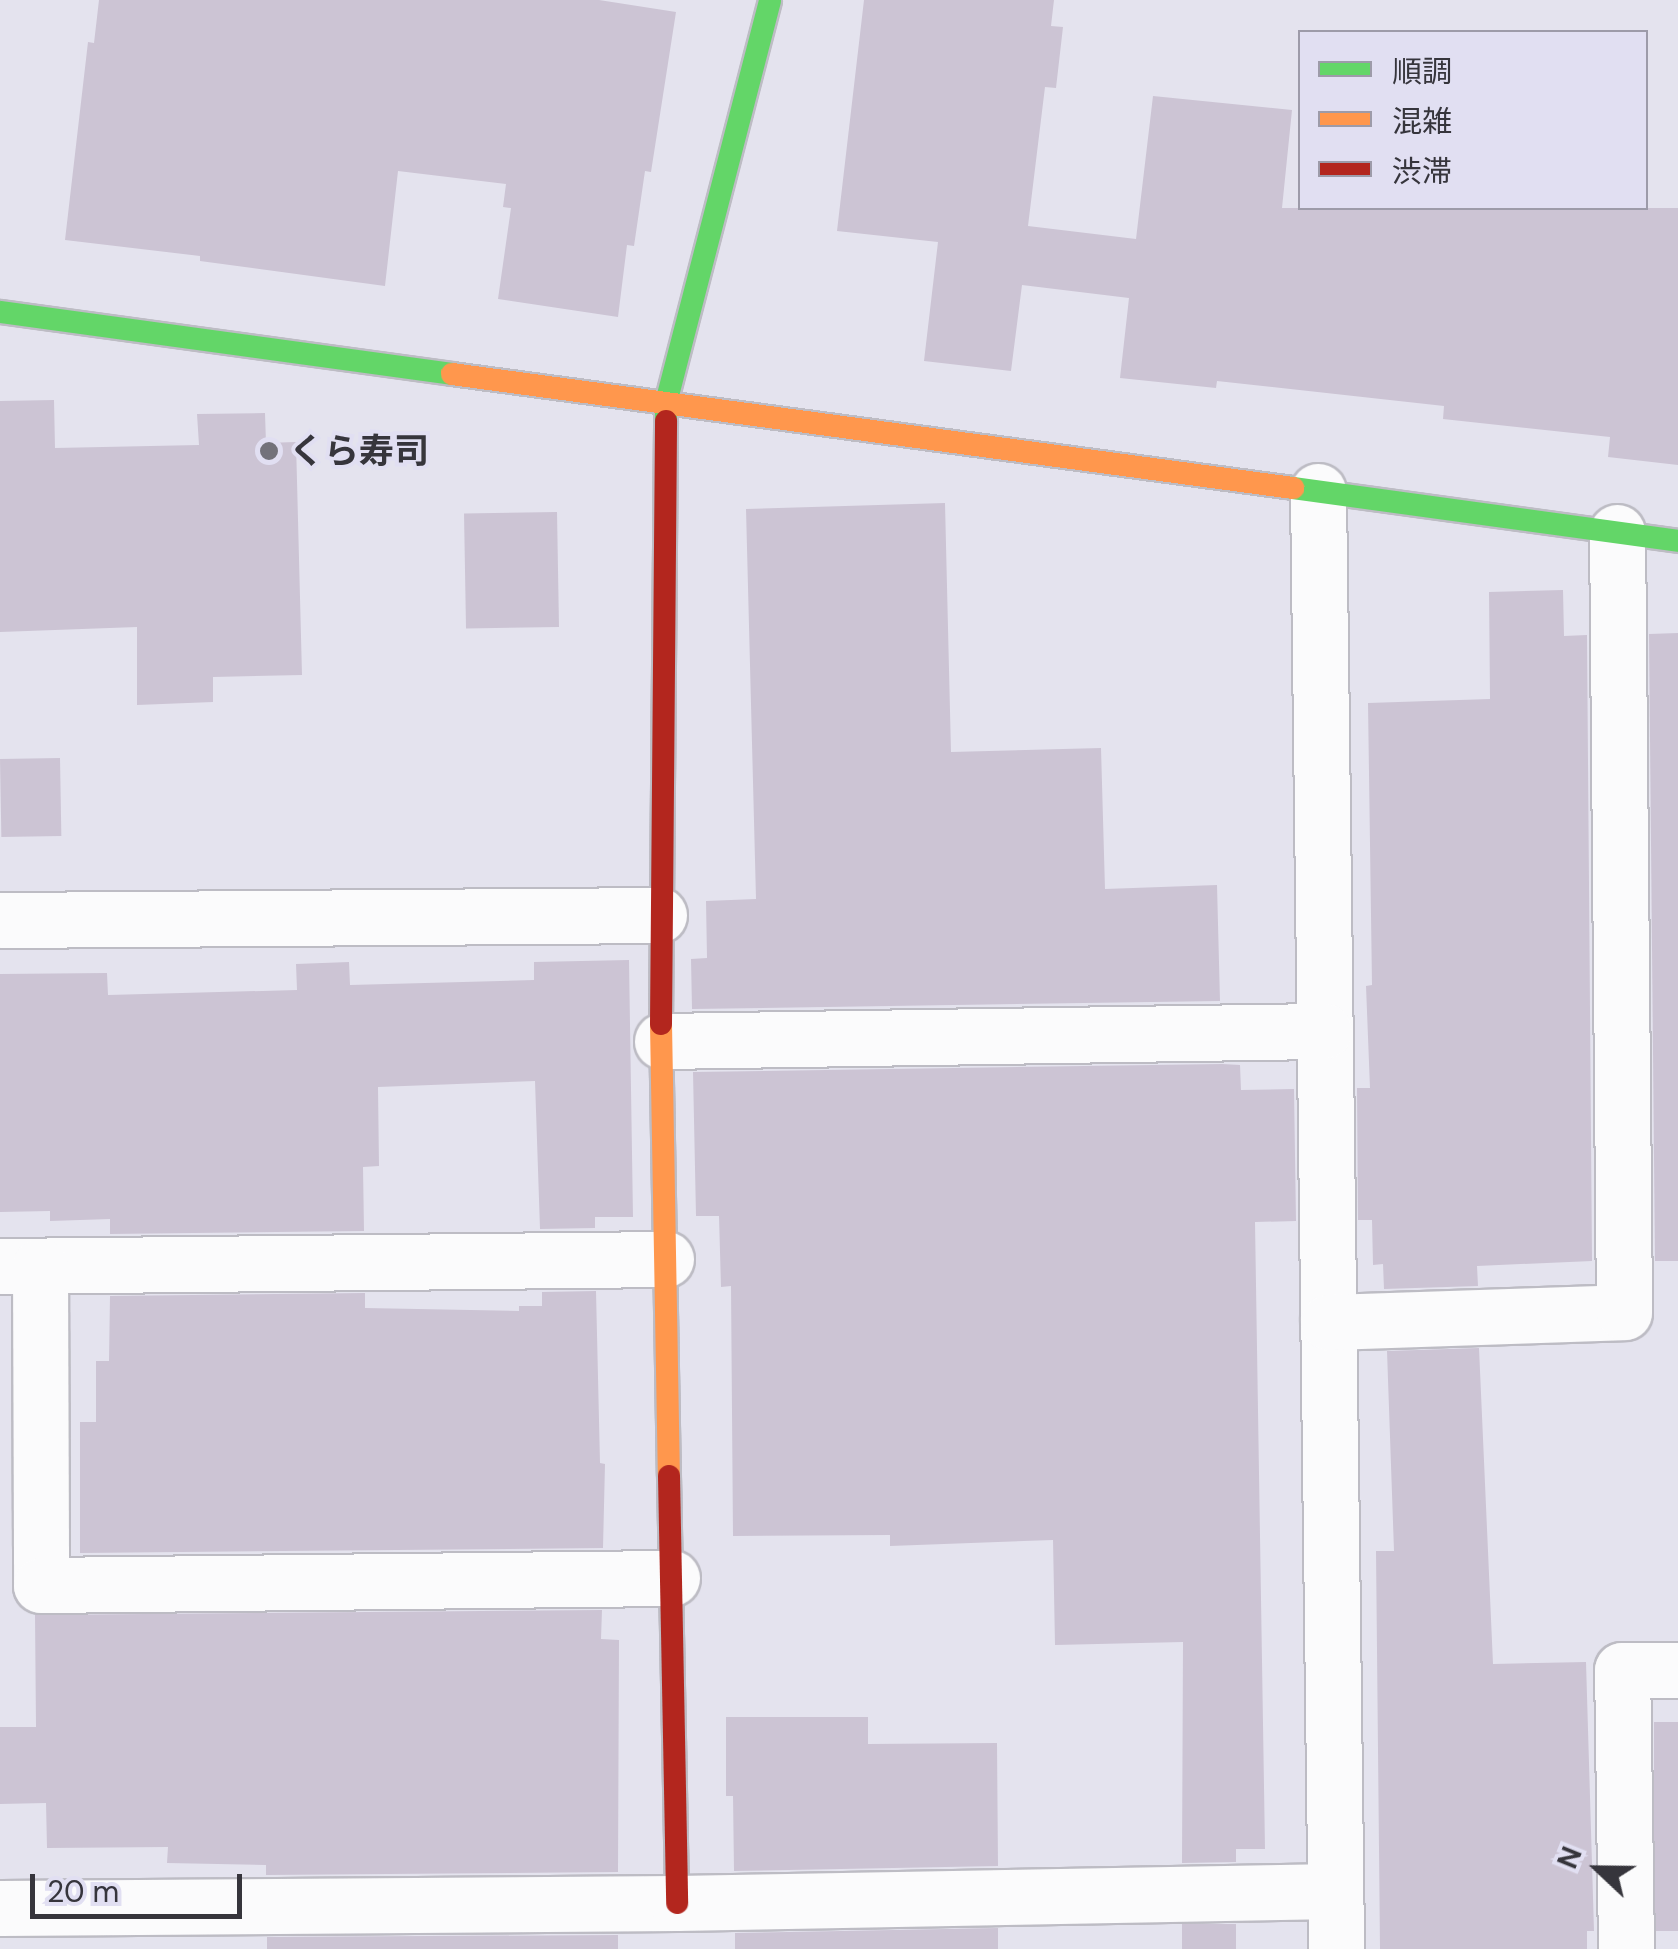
<!DOCTYPE html>
<html>
<head>
<meta charset="utf-8">
<style>
  body { margin:0 }
  #map { position:relative; width:1678px; height:1949px; overflow:hidden; background:#e4e3ee; font-family:"DM Sans","Noto Sans JP",sans-serif }
  div>[style] { position:absolute }
  [style*='--x'] { left:calc(var(--x)*1px); top:calc(var(--y)*1px); width:calc(var(--w)*1px); rotate:calc(var(--a)*1deg) }
  .building>* { inset:0; background:#ccc4d4; transform-origin:0 0 }
  .roads { filter:drop-shadow(2px 0 #bdbcc4) drop-shadow(-2px 0 #bdbcc4) drop-shadow(0 2px #bdbcc4) drop-shadow(0 -2px #bdbcc4) }
  .street>* { height:55px; margin:-27.5px; padding:0 27.5px; transform-origin:27.5px; border-radius:27.5px; background:#fbfbfc }
  .fast>* { height:22px; margin:-11px; padding:0 11px; transform-origin:11px; border-radius:11px; background:#63d668 }
  .slow>* { height:22px; margin:-11px; padding:0 11px; transform-origin:11px; border-radius:11px; background:#ff974d }
  .jam>* { height:22px; margin:-11px; padding:0 11px; transform-origin:11px; border-radius:11px; background:#b3261e }
  .dots>* { width:28px; height:28px; translate:-50% -50%; box-sizing:border-box; border:5px solid #e1dff2; border-radius:50% }
  span { translate:-50% -50%; white-space:nowrap; text-align:center; line-height:1.15; -webkit-text-stroke:8px #e1dff2; paint-order:stroke }
  .poi-label { font-size:35px; color:#36353c; font-weight:700 }
  .left { translate:0 -50%; text-align:left }
  .legend { position:absolute; left:1298px; top:30px; width:350px; height:180px; box-sizing:border-box; background:#e1dff2; border:2px solid #9d9ba9; margin:0; padding:12px 18px; list-style:none; font-size:30px; color:#36353c }
  .legend li { display:flex; align-items:center; gap:20px; height:50px }
  .legend b { width:50px; border:2px solid #9d9ba9 }
  .north { position:absolute; left:1548px; top:1819px; width:100px; height:100px; -webkit-text-stroke:8px #e1dff2; paint-order:stroke; rotate:292deg; font-size:28px; font-weight:700; line-height:40px; text-align:center; color:#36353c }
  .north::after { content:''; display:block; margin:auto; width:35px; height:45px; background:#36353c; clip-path:polygon(50% 0,100% 100%,50% 72%,0 100%) }
  .scale { position:absolute; left:30px; top:1874px; width:212px; height:45px; box-sizing:border-box; border:5px solid #36353c; border-top:0; padding-left:12px; font-size:30px; line-height:35px; white-space:nowrap; color:#36353c; -webkit-text-stroke:8px #e1dff2; paint-order:stroke }
</style>
</head>
<body>
<div id="map">
  <div class="building">
    <i style="clip-path:polygon(99px 0,599px 0,676px 12px,651px 172px,645px 171px,634px 246px,627px 245px,618px 317px,498px 299px,511px 208px,503px 207px,506px 184px,398px 171px,385px 286px,200px 261px,200px 256px,65px 240px,88px 42px,94px 43px)"></i>
    <i style="clip-path:polygon(864px 0,1054px 0,1051px 26px,1063px 27px,1056px 88px,1045px 87px,1028px 226px,1136px 239px,1153px 96px,1292px 110px,1282px 208px,1678px 208px,1678px 465px,1608px 457px,1610px 437px,1443px 419px,1444px 406px,1217px 381px,1216px 388px,1120px 378px,1129px 298px,1022px 285px,1011px 371px,924px 361px,938px 242px,837px 231px)"></i>
    <i style="clip-path:polygon(54px 400px,55px 448px,199px 445px,197px 414px,265px 413px,266px 443px,296px 442px,302px 675px,213px 677px,213px 702px,137px 705px,137px 627px,0 632px,0 401px)"></i>
    <i style="clip-path:polygon(945px 503px,951px 752px,1101px 748px,1105px 889px,1217px 885px,1220px 1001px,692px 1009px,691px 959px,707px 958px,706px 901px,756px 899px,746px 509px)"></i>
    <i style="left:557px;top:512px;width:115px;height:93px;rotate:89deg"></i>
    <i style="clip-path:polygon(1563px 590px,1564px 636px,1587px 635px,1592px 1261px,1477px 1266px,1478px 1286px,1384px 1289px,1383px 1264px,1373px 1265px,1372px 1220px,1358px 1220px,1357px 1088px,1370px 1088px,1366px 986px,1372px 985px,1368px 703px,1490px 699px,1489px 592px)"></i>
    <i style="clip-path:polygon(1678px 633px,1678px 1261px,1655px 1261px,1649px 634px)"></i>
    <i style="left:60px;top:758px;width:78px;height:60px;rotate:89deg"></i>
    <i style="clip-path:polygon(629px 960px,633px 1217px,595px 1217px,595px 1228px,540px 1229px,535px 1081px,378px 1087px,379px 1166px,363px 1167px,364px 1231px,110px 1234px,110px 1219px,50px 1221px,50px 1211px,0 1212px,0 974px,107px 973px,108px 995px,297px 990px,296px 964px,349px 962px,350px 985px,534px 980px,534px 962px)"></i>
    <i style="clip-path:polygon(1222px 1064px,1240px 1065px,1241px 1090px,1294px 1089px,1296px 1221px,1255px 1222px,1265px 1849px,1236px 1849px,1236px 1862px,1182px 1863px,1183px 1642px,1055px 1645px,1053px 1540px,890px 1546px,890px 1535px,733px 1536px,731px 1286px,721px 1287px,719px 1216px,696px 1216px,693px 1072px)"></i>
    <i style="clip-path:polygon(596px 1291px,600px 1463px,605px 1464px,603px 1548px,80px 1553px,80px 1422px,96px 1422px,96px 1361px,109px 1361px,110px 1296px,365px 1293px,365px 1308px,519px 1311px,519px 1306px,542px 1306px,542px 1292px)"></i>
    <i style="clip-path:polygon(1479px 1348px,1493px 1664px,1586px 1662px,1594px 1931px,1587px 1931px,1587px 1949px,1380px 1949px,1376px 1551px,1394px 1551px,1387px 1351px)"></i>
    <i style="clip-path:polygon(602px 1610px,601px 1639px,619px 1640px,618px 1872px,266px 1875px,266px 1865px,167px 1863px,168px 1847px,47px 1848px,46px 1803px,0 1804px,0 1727px,36px 1727px,35px 1615px)"></i>
    <i style="clip-path:polygon(726px 1717px,868px 1717px,868px 1744px,997px 1743px,998px 1866px,734px 1871px,733px 1796px,726px 1796px)"></i>
    <i style="left:1654px;top:1722px;width:24px;height:209px"></i>
    <i style="left:1236px;top:1924px;width:25px;height:54px;rotate:90deg"></i>
    <i style="clip-path:polygon(998px 1928px,998px 1949px,735px 1949px,735px 1933px)"></i>
    <i style="clip-path:polygon(618px 1935px,618px 1949px,267px 1949px,267px 1937px)"></i>
  </div>
  <div class="roads">
    <div class="street">
      <i style="--x:1318;--y:491;--w:1458;--a:89.29"></i>
      <i style="--x:0;--y:920;--w:659;--a:-0.43"></i>
      <i style="--x:662;--y:1041;--w:662;--a:-0.87"></i>
      <i style="--x:0;--y:1266;--w:666;--a:-0.6"></i>
      <i style="--x:40;--y:1266;--w:319;--a:89.8"></i>
      <i style="--x:41;--y:1585;--w:631;--a:-0.64"></i>
      <i style="--x:1328;--y:1322;--w:296;--a:-1.9"></i>
      <i style="--x:1624;--y:1312;--w:780;--a:-90.51"></i>
      <i style="--x:0;--y:1908;--w:677;--a:-0.42"></i>
      <i style="--x:677;--y:1903;--w:658;--a:-1.04"></i>
      <i style="--x:1626;--y:1949;--w:279;--a:-90.8"></i>
      <i style="--x:1622;--y:1670;--w:56;--a:0"></i>
    </div>
    <div class="fast">
      <i style="--x:0;--y:312;--w:456;--a:7.8"></i>
      <i style="--x:666;--y:421;--w:18;--a:-90"></i>
      <i style="--x:666;--y:403;--w:416;--a:-75.5"></i>
      <i style="--x:1293;--y:488;--w:389;--a:7.8"></i>
    </div>
    <div class="slow">
      <i style="--x:452;--y:374;--w:849;--a:7.72"></i>
      <i style="--x:661;--y:1024;--w:452;--a:89"></i>
    </div>
    <div class="jam">
      <i style="--x:661;--y:1024;--w:603;--a:-89.52"></i>
      <i style="--x:669;--y:1476;--w:427;--a:88.9"></i>
    </div>
  </div>
  <div class="dots">
    <i style="left:269px;top:451px;background:#73727a"></i>
  </div>
  <div class="poi-label">
    <span class="left" style="left:289px;top:451px">くら寿司</span>
  </div>
  <ul class="legend">
  <li><b style="height:12px;background:#63d668"></b>順調</li>
  <li><b style="height:12px;background:#ff974d"></b>混雑</li>
  <li><b style="height:12px;background:#b3261e"></b>渋滞</li>
  </ul>
  <div class="north">N</div>
  <div class="scale">20 m</div>
</div>
</body>
</html>
